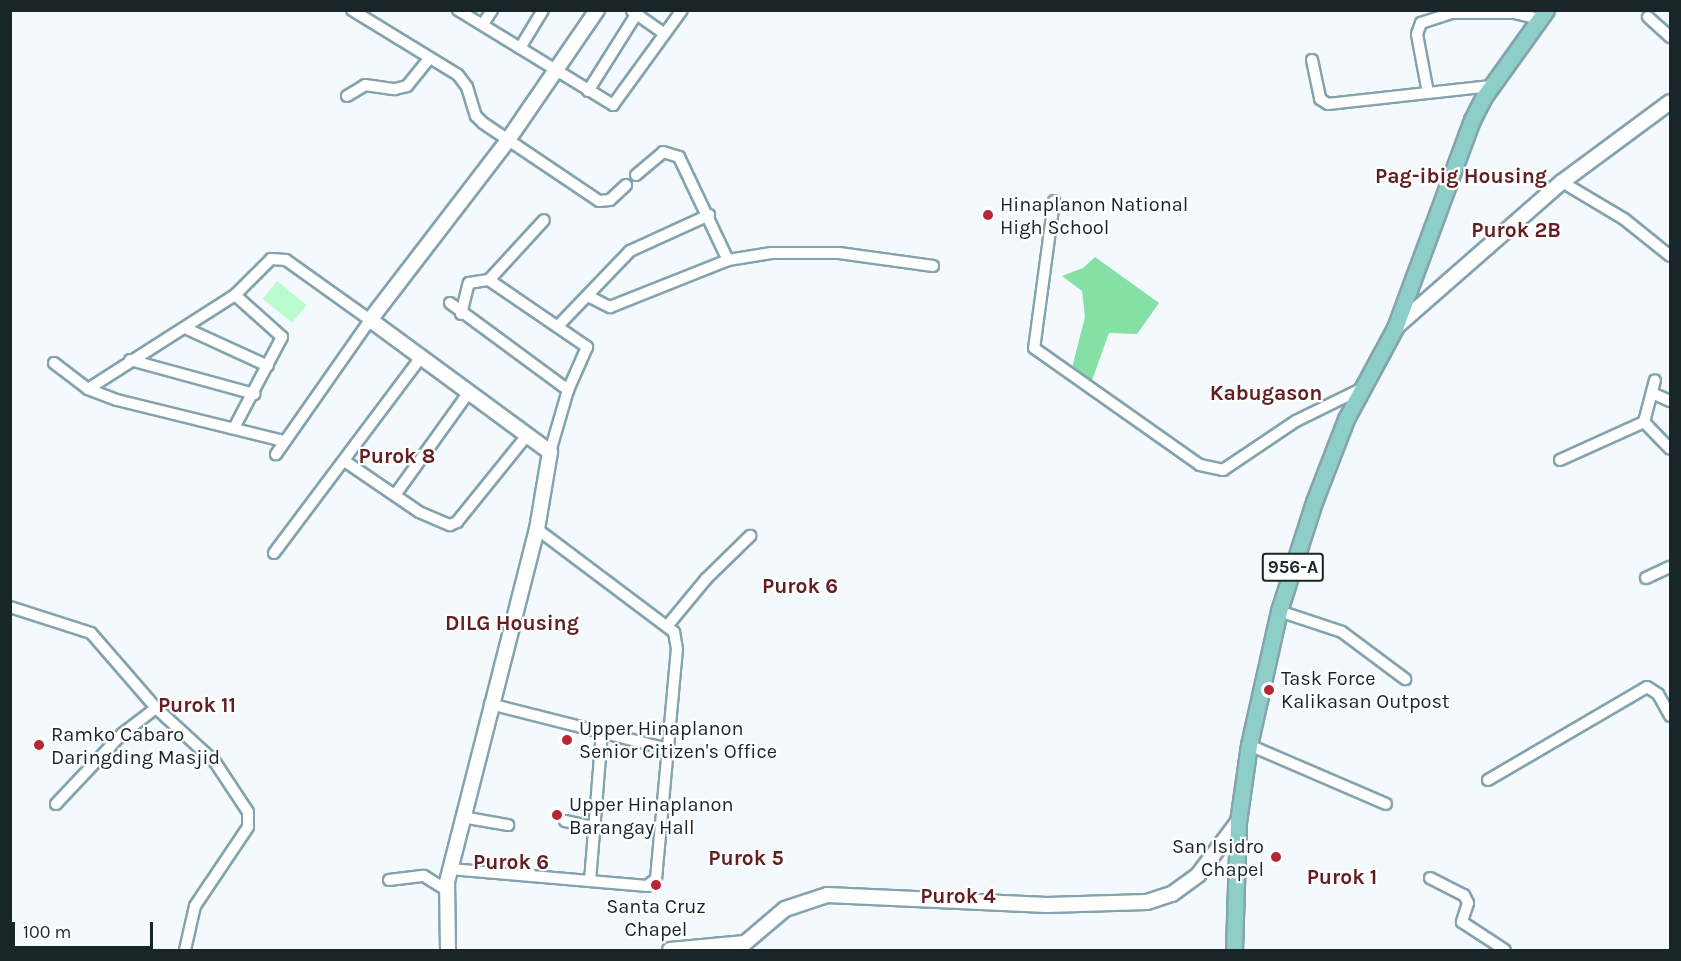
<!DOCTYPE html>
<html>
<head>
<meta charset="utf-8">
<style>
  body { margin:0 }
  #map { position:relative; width:1681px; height:961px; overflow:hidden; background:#f3f9fc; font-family:Karla,sans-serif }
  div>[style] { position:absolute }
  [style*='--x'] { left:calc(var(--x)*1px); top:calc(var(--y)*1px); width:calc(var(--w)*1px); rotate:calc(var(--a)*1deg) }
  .green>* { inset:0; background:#bafcce; transform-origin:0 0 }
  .forest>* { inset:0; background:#85e0a5 }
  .roads { filter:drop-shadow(2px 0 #83a3ae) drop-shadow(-2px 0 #83a3ae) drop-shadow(0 2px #83a3ae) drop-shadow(0 -2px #83a3ae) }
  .street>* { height:10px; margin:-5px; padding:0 5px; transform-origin:5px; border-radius:5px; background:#fff }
  .secondary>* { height:14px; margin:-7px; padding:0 7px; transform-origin:7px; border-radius:7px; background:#fff }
  .primary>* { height:15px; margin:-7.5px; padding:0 7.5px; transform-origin:7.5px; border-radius:7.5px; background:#8ecec9 }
  .dots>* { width:16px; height:16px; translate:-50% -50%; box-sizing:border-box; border:3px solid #fff; border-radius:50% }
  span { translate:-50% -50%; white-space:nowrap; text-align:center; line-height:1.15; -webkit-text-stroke:4.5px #fff; paint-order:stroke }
  .shield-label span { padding:2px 4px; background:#fff; border:2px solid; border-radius:4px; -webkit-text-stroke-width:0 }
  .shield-label { font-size:18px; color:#182529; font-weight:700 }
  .poi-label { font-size:20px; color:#182529 }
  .left { translate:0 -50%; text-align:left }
  .right { translate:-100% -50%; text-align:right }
  .neighbourhood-label { font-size:21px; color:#641e20; font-weight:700 }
  .frame { position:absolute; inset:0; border:12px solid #182529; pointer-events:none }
  .scale { position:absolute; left:12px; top:922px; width:141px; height:27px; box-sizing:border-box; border:3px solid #182529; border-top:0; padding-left:8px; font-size:18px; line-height:21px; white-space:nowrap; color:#182529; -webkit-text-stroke:4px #fff; paint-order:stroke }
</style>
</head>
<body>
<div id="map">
  <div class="green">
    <i style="left:277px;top:281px;width:38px;height:23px;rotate:39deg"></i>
  </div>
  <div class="forest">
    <i style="clip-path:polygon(1095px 257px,1159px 303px,1137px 334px,1109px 333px,1091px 383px,1072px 368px,1085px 317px,1082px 291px,1062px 276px,1083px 268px)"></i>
  </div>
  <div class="roads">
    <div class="street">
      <i style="--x:352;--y:10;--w:124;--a:31.5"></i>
      <i style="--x:458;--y:75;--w:15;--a:53"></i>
      <i style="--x:467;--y:87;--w:30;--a:73"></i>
      <i style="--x:476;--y:116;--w:10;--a:45"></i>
      <i style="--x:483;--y:123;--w:140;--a:33.9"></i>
      <i style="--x:599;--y:201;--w:11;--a:-5"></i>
      <i style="--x:610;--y:200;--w:22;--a:-43"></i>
      <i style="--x:458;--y:10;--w:182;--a:31.5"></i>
      <i style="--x:613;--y:105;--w:117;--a:-54"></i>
      <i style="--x:632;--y:11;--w:39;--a:35"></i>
      <i style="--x:1648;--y:17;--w:30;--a:42"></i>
      <i style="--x:483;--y:24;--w:17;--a:-57"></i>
      <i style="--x:520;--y:48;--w:44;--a:-58.8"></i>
      <i style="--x:1312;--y:60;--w:40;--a:78"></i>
      <i style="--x:1320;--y:99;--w:9;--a:32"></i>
      <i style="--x:1328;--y:104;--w:164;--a:-6.3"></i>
      <i style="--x:588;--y:91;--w:96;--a:-57.8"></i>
      <i style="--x:1428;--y:93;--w:60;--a:-100.6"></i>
      <i style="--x:1417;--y:34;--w:12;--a:-70"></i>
      <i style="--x:1421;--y:23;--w:33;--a:-18"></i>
      <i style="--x:1452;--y:13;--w:62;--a:0"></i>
      <i style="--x:1514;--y:13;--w:28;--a:13"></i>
      <i style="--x:347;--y:96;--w:21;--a:-31"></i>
      <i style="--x:365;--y:85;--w:30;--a:8"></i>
      <i style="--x:395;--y:89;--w:12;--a:-14"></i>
      <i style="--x:407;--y:86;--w:36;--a:-51"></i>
      <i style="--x:636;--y:175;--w:35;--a:-40"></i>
      <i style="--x:663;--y:152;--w:17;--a:17"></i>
      <i style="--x:679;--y:157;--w:114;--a:64.6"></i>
      <i style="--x:1562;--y:182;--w:72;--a:30.8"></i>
      <i style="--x:1624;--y:219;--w:59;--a:38.8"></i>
      <i style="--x:1054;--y:201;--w:148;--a:97.7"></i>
      <i style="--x:1034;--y:348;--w:203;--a:35.2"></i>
      <i style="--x:1200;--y:465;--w:24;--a:12"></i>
      <i style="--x:1223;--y:470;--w:88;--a:-33.9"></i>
      <i style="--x:1296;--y:421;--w:72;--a:-26.2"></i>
      <i style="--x:489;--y:280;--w:119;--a:34.4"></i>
      <i style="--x:587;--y:347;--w:47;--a:113.8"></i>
      <i style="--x:568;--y:390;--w:65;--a:106.2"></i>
      <i style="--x:588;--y:296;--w:25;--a:27"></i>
      <i style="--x:610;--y:307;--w:127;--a:-21.7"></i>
      <i style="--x:728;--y:260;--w:44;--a:-9.2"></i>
      <i style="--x:771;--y:253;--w:68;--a:0"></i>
      <i style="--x:839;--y:253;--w:95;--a:7.9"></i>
      <i style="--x:450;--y:303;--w:147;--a:36.4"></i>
      <i style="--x:461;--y:314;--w:32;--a:-76"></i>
      <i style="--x:469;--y:283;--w:20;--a:-9"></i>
      <i style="--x:489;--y:280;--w:81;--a:-47.5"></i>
      <i style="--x:558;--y:326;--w:104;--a:-46.2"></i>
      <i style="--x:630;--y:251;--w:87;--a:-24.5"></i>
      <i style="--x:185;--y:328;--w:91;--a:24.6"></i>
      <i style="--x:130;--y:360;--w:129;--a:15.3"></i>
      <i style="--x:54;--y:363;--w:43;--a:37.4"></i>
      <i style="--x:88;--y:389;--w:31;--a:21"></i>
      <i style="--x:117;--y:400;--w:172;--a:13.8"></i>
      <i style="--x:88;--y:389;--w:174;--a:-32.6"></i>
      <i style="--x:235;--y:295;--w:51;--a:-45"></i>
      <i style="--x:271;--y:259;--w:15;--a:4"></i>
      <i style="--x:286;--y:260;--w:103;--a:35.5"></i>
      <i style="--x:370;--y:320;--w:164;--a:125"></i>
      <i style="--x:1652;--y:393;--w:20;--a:24"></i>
      <i style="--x:1644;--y:422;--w:43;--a:-75.3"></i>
      <i style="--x:234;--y:428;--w:103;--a:-62.2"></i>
      <i style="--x:282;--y:337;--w:63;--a:-138.2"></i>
      <i style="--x:1560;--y:460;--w:92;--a:-24.3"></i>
      <i style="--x:1644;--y:422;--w:37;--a:46"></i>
      <i style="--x:346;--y:462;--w:88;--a:34.4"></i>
      <i style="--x:419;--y:512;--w:34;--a:23"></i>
      <i style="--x:450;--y:525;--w:8;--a:-23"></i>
      <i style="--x:457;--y:522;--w:113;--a:-51.1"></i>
      <i style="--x:395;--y:495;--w:127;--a:-54.3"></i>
      <i style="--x:274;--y:553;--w:246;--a:-53.1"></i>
      <i style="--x:1646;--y:578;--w:26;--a:-25"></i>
      <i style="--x:10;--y:607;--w:85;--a:17.8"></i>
      <i style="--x:91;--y:633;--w:99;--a:49.1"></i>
      <i style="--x:1279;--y:611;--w:66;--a:18.4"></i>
      <i style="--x:1342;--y:632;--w:79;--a:36.7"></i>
      <i style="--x:668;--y:625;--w:60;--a:-50.4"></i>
      <i style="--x:706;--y:579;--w:62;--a:-44.3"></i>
      <i style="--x:490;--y:704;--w:184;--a:14.2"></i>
      <i style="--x:1249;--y:745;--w:149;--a:23.3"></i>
      <i style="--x:1488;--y:780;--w:184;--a:-30.3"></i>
      <i style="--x:1647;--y:687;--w:13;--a:32"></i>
      <i style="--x:1658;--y:694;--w:25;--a:61"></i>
      <i style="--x:56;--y:804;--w:96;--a:-46.7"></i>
      <i style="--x:122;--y:734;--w:43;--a:-37.4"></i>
      <i style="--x:156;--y:708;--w:80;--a:42.5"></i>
      <i style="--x:215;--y:762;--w:60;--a:56.6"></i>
      <i style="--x:248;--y:812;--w:15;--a:90"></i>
      <i style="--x:248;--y:827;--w:95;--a:123.9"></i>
      <i style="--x:195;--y:906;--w:45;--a:102.8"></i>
      <i style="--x:462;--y:817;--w:47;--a:9.9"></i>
      <i style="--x:565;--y:821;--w:30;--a:12"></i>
      <i style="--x:450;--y:869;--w:198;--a:4.9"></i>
      <i style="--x:647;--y:886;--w:11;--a:-38"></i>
      <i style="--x:656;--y:879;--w:231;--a:-84.8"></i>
      <i style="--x:677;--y:649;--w:17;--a:-100"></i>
      <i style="--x:674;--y:632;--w:171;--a:-143.1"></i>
      <i style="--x:1430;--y:878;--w:38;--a:27"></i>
      <i style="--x:1464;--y:895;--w:9;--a:63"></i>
      <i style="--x:1468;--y:903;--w:20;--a:108"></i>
      <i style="--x:1462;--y:922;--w:51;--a:33.1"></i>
      <i style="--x:389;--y:880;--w:35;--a:-7"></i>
      <i style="--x:424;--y:876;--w:26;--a:32"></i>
      <i style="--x:590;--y:881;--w:149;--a:-85.4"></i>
    </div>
    <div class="secondary">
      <i style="--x:1395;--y:328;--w:222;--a:-41.2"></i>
      <i style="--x:1562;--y:182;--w:134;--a:-36.5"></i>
      <i style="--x:448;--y:950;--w:68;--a:-90.8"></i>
      <i style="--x:447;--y:882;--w:364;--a:-75.7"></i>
      <i style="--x:537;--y:529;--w:78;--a:-80.4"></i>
      <i style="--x:550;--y:452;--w:223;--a:-143.7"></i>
      <i style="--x:370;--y:320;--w:227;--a:-52.5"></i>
      <i style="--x:508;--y:140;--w:158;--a:-55.6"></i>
      <i style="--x:670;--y:950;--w:75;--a:-5.3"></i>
      <i style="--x:745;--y:943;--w:52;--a:-40.4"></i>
      <i style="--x:785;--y:909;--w:44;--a:-18.4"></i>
      <i style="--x:827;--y:895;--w:220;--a:2.6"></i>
      <i style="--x:1047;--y:905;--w:100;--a:-1.7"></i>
      <i style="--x:1147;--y:902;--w:26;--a:-18"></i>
      <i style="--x:1172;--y:894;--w:32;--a:-36"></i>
      <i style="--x:1198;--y:875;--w:66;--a:-53"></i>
    </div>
    <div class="primary">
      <i style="--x:1234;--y:950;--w:128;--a:-88.2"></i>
      <i style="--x:1238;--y:822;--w:78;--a:-81.9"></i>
      <i style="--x:1249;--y:745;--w:137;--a:-77.4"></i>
      <i style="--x:1279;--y:611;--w:114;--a:-72.2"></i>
      <i style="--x:1314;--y:502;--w:89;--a:-68.9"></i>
      <i style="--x:1346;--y:419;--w:103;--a:-61.7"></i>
      <i style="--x:1395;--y:328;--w:222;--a:-69.7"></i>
      <i style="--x:1472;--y:120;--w:25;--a:-63"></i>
      <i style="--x:1483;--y:98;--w:108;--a:-54.4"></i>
    </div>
  </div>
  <div class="dots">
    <i style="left:988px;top:215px;background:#b72632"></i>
    <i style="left:1269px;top:690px;background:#b72632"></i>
    <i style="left:567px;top:740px;background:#b72632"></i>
    <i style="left:39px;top:745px;background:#b72632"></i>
    <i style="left:557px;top:815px;background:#b72632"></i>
    <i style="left:1276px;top:857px;background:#b72632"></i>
    <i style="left:656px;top:885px;background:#b72632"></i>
  </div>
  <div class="shield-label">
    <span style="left:1293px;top:567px">956-A</span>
  </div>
  <div class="poi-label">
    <span class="left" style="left:1000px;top:216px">Hinaplanon National<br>High School</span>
    <span class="left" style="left:1281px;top:690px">Task Force<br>Kalikasan Outpost</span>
    <span class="left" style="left:579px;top:740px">Upper Hinaplanon<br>Senior Citizen's Office</span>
    <span class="left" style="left:51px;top:746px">Ramko Cabaro<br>Daringding Masjid</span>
    <span class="left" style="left:569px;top:816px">Upper Hinaplanon<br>Barangay Hall</span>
    <span class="right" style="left:1264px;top:858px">San Isidro<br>Chapel</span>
    <span style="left:656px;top:918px">Santa Cruz<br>Chapel</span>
  </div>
  <div class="neighbourhood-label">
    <span style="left:1461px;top:176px">Pag-ibig Housing</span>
    <span style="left:1516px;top:230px">Purok 2B</span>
    <span style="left:1266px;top:393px">Kabugason</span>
    <span style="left:397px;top:456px">Purok 8</span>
    <span style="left:800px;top:586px">Purok 6</span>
    <span style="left:512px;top:623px">DILG Housing</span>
    <span style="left:197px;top:705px">Purok 11</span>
    <span style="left:746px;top:858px">Purok 5</span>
    <span style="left:511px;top:862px">Purok 6</span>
    <span style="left:1342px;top:877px">Purok 1</span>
    <span style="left:958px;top:896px">Purok 4</span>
  </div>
  <div class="frame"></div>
  <div class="scale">100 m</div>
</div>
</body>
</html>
